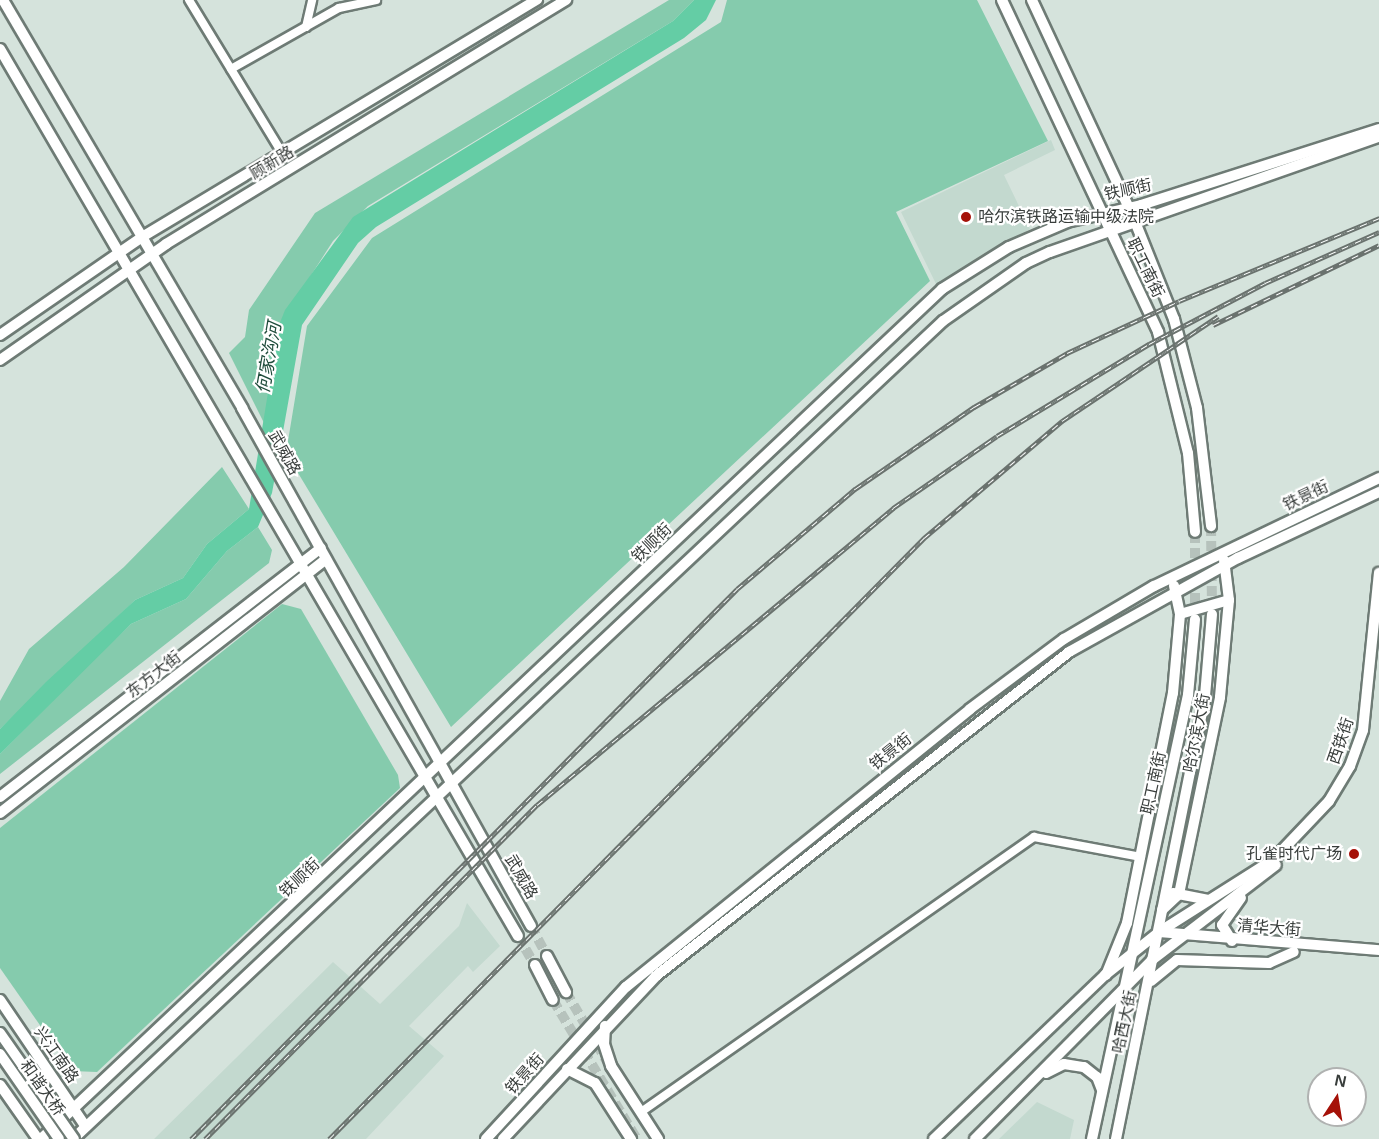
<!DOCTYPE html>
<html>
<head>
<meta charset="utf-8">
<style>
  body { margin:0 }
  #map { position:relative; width:1379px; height:1139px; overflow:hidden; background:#d5e3dc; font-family:Arial,"Noto Sans SC",sans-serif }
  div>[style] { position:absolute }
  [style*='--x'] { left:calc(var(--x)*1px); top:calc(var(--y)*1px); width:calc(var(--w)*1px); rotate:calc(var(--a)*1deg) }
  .built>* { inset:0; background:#c3d9cf }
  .green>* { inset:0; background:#85cbad }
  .water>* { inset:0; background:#64cda5 }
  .major-tunnel>* { height:10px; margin-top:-5px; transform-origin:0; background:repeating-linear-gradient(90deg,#b6c2bc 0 10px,transparent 0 15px) }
  .roads { filter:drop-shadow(2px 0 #6e7b75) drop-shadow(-2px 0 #6e7b75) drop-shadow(0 2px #6e7b75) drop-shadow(0 -2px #6e7b75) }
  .minor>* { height:8px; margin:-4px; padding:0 4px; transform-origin:4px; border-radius:4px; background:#fff }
  .major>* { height:10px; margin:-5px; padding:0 5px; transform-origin:5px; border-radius:5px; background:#fff }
  .rail>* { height:4.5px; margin-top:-2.25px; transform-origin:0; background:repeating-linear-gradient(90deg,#fff 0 7px,#6a726e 0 14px); box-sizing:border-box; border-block:2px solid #6a726e }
  .bridges { filter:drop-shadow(2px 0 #6e7b75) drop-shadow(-2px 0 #6e7b75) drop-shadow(0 2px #6e7b75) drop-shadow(0 -2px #6e7b75) }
  .major-bridge>* { height:10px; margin:-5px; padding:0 5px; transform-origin:5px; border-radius:5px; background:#fff }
  .dots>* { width:16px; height:16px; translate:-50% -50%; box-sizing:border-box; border:3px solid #fff; border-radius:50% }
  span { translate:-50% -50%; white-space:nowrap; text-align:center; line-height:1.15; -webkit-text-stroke:4.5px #fff; paint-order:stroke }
  .street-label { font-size:16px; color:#393e3c }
  .poi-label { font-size:16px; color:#393e3c }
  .left { translate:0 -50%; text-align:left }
  .right { translate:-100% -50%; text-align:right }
  .water-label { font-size:18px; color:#204d3c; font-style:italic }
  .north { position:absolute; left:1307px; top:1067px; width:60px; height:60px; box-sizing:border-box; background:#fff; border:2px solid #b0b2b1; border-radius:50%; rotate:12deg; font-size:16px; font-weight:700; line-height:24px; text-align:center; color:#393e3c }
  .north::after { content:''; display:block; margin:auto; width:21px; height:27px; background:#a51108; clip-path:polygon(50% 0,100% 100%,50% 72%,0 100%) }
</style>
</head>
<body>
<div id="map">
  <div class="built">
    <i style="clip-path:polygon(1051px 140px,1055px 150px,1004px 175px,1030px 229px,937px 286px,901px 212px)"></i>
    <i style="clip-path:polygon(467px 903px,500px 946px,473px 972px,468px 966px,409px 1026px,444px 1056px,366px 1139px,154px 1139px,333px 962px,380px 1004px,459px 926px)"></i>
    <i style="clip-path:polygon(1037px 1102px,1074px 1120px,1070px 1139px,999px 1139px)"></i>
  </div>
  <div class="green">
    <i style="clip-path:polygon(669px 0,694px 0,673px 21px,368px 206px,333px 241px,279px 325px,264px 423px,229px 353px,245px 337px,249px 310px,315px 213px)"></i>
    <i style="clip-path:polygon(727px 0,977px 0,1048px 141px,896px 212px,930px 281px,451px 727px,286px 453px,307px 326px,372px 238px,721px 22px)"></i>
    <i style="clip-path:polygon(222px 467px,249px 509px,207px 544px,183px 578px,135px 600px,0 729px,0 701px,29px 649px,124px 567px)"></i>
    <i style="clip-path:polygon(258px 527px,272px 550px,269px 563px,0 774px,0 754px,88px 665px,131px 624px,186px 599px,227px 551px)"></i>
    <i style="clip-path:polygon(282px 604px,301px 609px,398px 775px,400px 788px,97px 1072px,72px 1071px,0 968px,0 828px)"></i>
  </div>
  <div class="water">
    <i style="clip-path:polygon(694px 0,716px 0,706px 20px,684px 38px,376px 227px,358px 243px,302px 325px,272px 493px,258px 527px,227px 551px,186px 599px,131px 624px,0 754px,0 729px,46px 682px,135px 600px,183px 578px,207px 544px,249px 509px,279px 325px,285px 310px,353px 217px,673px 21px)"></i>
  </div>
  <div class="major-tunnel">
    <i style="--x:1211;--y:526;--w:88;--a:89.3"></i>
    <i style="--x:1195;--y:618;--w:86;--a:-90"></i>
    <i style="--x:531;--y:926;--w:34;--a:62"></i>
    <i style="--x:518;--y:936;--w:34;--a:60"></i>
    <i style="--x:566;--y:992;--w:85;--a:59.5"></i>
    <i style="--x:553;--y:1000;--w:162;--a:58.9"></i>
  </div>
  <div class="roads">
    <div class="minor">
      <i style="--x:189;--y:0;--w:179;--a:58.7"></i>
      <i style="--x:306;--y:27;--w:28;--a:-77"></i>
      <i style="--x:231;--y:69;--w:124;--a:-29.5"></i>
      <i style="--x:339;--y:8;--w:38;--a:-12"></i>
      <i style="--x:641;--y:1112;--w:480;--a:-35"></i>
      <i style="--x:1034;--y:837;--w:109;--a:10.6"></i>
    </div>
    <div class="major">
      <i style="--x:3;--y:0;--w:473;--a:59.6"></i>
      <i style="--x:242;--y:408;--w:593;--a:60.84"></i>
      <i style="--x:1002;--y:0;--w:367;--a:64.8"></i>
      <i style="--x:1158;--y:332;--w:125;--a:76.1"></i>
      <i style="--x:1188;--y:453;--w:79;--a:84.9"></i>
      <i style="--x:1032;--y:0;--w:242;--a:65"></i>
      <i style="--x:1134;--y:219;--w:108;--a:68.2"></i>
      <i style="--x:1174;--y:319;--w:92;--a:75.5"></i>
      <i style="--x:1197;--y:408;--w:119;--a:83.2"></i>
      <i style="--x:0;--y:49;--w:1027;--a:59.72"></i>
      <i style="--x:0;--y:335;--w:173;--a:-34.6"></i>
      <i style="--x:142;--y:237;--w:461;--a:-31"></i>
      <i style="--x:0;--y:360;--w:203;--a:-34.9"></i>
      <i style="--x:166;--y:244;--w:469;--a:-31.4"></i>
      <i style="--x:1180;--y:614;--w:51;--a:-15.9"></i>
      <i style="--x:0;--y:797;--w:406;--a:-37.8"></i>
      <i style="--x:0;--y:813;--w:413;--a:-37.9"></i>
      <i style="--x:1173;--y:893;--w:36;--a:11"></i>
      <i style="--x:1162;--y:910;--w:23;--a:-43"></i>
      <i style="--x:1179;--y:894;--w:201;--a:-78.2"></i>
      <i style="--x:1220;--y:697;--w:97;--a:-84.7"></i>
      <i style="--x:1229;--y:600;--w:40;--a:-97.1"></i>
      <i style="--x:1159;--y:932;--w:221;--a:4.7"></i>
      <i style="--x:1232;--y:941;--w:19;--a:-122"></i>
      <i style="--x:1222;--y:925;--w:33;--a:-55"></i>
      <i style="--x:547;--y:956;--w:41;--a:62.2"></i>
      <i style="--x:535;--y:965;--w:39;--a:63"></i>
      <i style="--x:1106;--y:975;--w:56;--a:-68"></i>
      <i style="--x:1127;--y:923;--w:235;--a:-78.7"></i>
      <i style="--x:1173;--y:693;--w:79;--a:-84.9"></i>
      <i style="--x:1180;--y:614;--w:29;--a:-102"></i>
      <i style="--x:1151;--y:981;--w:33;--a:-39"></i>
      <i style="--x:1177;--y:960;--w:92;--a:1.9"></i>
      <i style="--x:1269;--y:963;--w:27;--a:-24"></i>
      <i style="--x:0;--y:1000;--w:153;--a:55.9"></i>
      <i style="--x:605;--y:1026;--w:18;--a:93"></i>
      <i style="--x:604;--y:1044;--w:23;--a:72"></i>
      <i style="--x:611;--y:1066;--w:87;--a:57.2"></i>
      <i style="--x:567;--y:1069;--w:31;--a:27"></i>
      <i style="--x:595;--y:1083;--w:67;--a:57.3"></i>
      <i style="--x:1046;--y:1073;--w:20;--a:-27"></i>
      <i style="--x:1064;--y:1064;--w:20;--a:9"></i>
      <i style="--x:1084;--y:1067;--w:16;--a:38"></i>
      <i style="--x:1097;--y:1077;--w:14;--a:69"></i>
      <i style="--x:0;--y:1085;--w:66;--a:54.9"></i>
      <i style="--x:41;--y:1139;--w:1239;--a:-43.33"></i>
      <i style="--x:942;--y:289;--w:79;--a:-32.1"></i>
      <i style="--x:1009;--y:247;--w:63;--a:-23.3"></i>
      <i style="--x:1067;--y:222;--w:76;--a:-12.9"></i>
      <i style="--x:1141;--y:205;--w:250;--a:-17.7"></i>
      <i style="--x:73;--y:1139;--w:1194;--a:-43.24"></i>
      <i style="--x:943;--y:321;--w:101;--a:-34.9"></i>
      <i style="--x:1026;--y:263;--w:26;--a:-25"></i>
      <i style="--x:1050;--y:252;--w:349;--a:-19.3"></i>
      <i style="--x:486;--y:1139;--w:207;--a:-47.4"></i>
      <i style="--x:626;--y:987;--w:442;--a:-38.9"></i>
      <i style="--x:970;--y:709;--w:117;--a:-36.7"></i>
      <i style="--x:1064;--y:639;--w:104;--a:-30.5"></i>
      <i style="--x:1154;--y:586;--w:250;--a:-25.6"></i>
      <i style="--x:503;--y:1139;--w:224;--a:-46.8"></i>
      <i style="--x:656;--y:976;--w:525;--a:-38.11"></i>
      <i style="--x:1069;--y:652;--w:193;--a:-29.1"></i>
      <i style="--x:1238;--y:558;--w:156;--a:-25.1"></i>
      <i style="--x:934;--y:1139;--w:237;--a:-43.8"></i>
      <i style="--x:1105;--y:975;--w:69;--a:-38.5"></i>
      <i style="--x:1159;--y:932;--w:136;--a:-32.4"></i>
      <i style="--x:1274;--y:859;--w:80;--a:-46.5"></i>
      <i style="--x:1329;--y:801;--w:41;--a:-59"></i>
      <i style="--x:1350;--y:766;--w:38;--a:-70"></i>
      <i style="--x:1363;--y:730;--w:158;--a:-84.2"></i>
      <i style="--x:975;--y:1139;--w:252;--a:-45.3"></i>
      <i style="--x:1152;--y:960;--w:156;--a:-37.5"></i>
      <i style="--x:1092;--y:1139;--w:454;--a:-77.8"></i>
      <i style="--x:1188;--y:695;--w:76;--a:-84.7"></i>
      <i style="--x:1116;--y:1139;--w:452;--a:-78.6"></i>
      <i style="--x:1205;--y:696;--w:82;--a:-85.1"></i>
    </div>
  </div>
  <div class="rail">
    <i style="--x:1213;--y:325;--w:184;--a:-25.7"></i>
    <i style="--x:191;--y:1139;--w:775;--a:-45.21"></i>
    <i style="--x:737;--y:589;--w:155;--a:-40.3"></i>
    <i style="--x:855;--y:489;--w:145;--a:-34.6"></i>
    <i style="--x:974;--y:407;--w:108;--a:-30.1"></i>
    <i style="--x:1067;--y:353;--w:123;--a:-24.9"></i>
    <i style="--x:1179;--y:301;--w:217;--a:-22.5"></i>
    <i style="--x:205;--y:1139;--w:471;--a:-45.2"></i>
    <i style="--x:537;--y:805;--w:464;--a:-39.8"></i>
    <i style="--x:893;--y:508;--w:126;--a:-34.7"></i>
    <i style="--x:997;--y:436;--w:178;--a:-31.2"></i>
    <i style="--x:1149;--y:344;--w:131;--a:-27.7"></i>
    <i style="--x:1265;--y:283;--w:125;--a:-24.1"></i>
    <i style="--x:329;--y:1139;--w:846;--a:-45.29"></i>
    <i style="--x:924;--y:538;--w:181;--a:-40.3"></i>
    <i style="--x:1062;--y:421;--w:188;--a:-33.9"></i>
  </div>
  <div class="bridges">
    <div class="major-bridge">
      <i style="--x:0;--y:1033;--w:129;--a:55.1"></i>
      <i style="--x:0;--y:1054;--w:103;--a:55.2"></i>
    </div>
  </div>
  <div class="dots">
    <i style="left:966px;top:217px;background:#a51108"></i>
    <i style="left:1354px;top:854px;background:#a51108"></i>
  </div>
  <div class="street-label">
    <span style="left:272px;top:163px;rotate:-31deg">顾新路</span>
    <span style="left:1128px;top:190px;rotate:-12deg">铁顺街</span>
    <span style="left:1145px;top:268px;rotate:64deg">职工南街</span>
    <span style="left:284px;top:453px;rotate:61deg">武威路</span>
    <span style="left:1306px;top:496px;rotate:-25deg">铁景街</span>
    <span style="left:652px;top:543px;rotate:-44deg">铁顺街</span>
    <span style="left:154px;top:675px;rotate:-38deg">东方大街</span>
    <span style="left:1197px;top:733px;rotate:-79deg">哈尔滨大街</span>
    <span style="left:1341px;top:741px;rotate:-71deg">西铁街</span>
    <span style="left:891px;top:752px;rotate:-39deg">铁景街</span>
    <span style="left:1154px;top:783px;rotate:-78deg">职工南街</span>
    <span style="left:521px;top:877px;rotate:60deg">武威路</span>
    <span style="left:300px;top:878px;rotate:-43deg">铁顺街</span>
    <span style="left:1269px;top:928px;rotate:4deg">清华大街</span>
    <span style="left:1125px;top:1022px;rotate:-78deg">哈西大街</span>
    <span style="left:56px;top:1055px;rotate:55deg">兴江南路</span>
    <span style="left:525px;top:1074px;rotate:-48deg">铁景街</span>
    <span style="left:42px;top:1088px;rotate:55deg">和谐大桥</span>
  </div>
  <div class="poi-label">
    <span class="left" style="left:978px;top:217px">哈尔滨铁路运输中级法院</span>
    <span class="right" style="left:1342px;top:854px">孔雀时代广场</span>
  </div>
  <div class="water-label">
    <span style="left:269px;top:358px;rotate:-80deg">何家沟河</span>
  </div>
  <div class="north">N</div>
</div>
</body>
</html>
